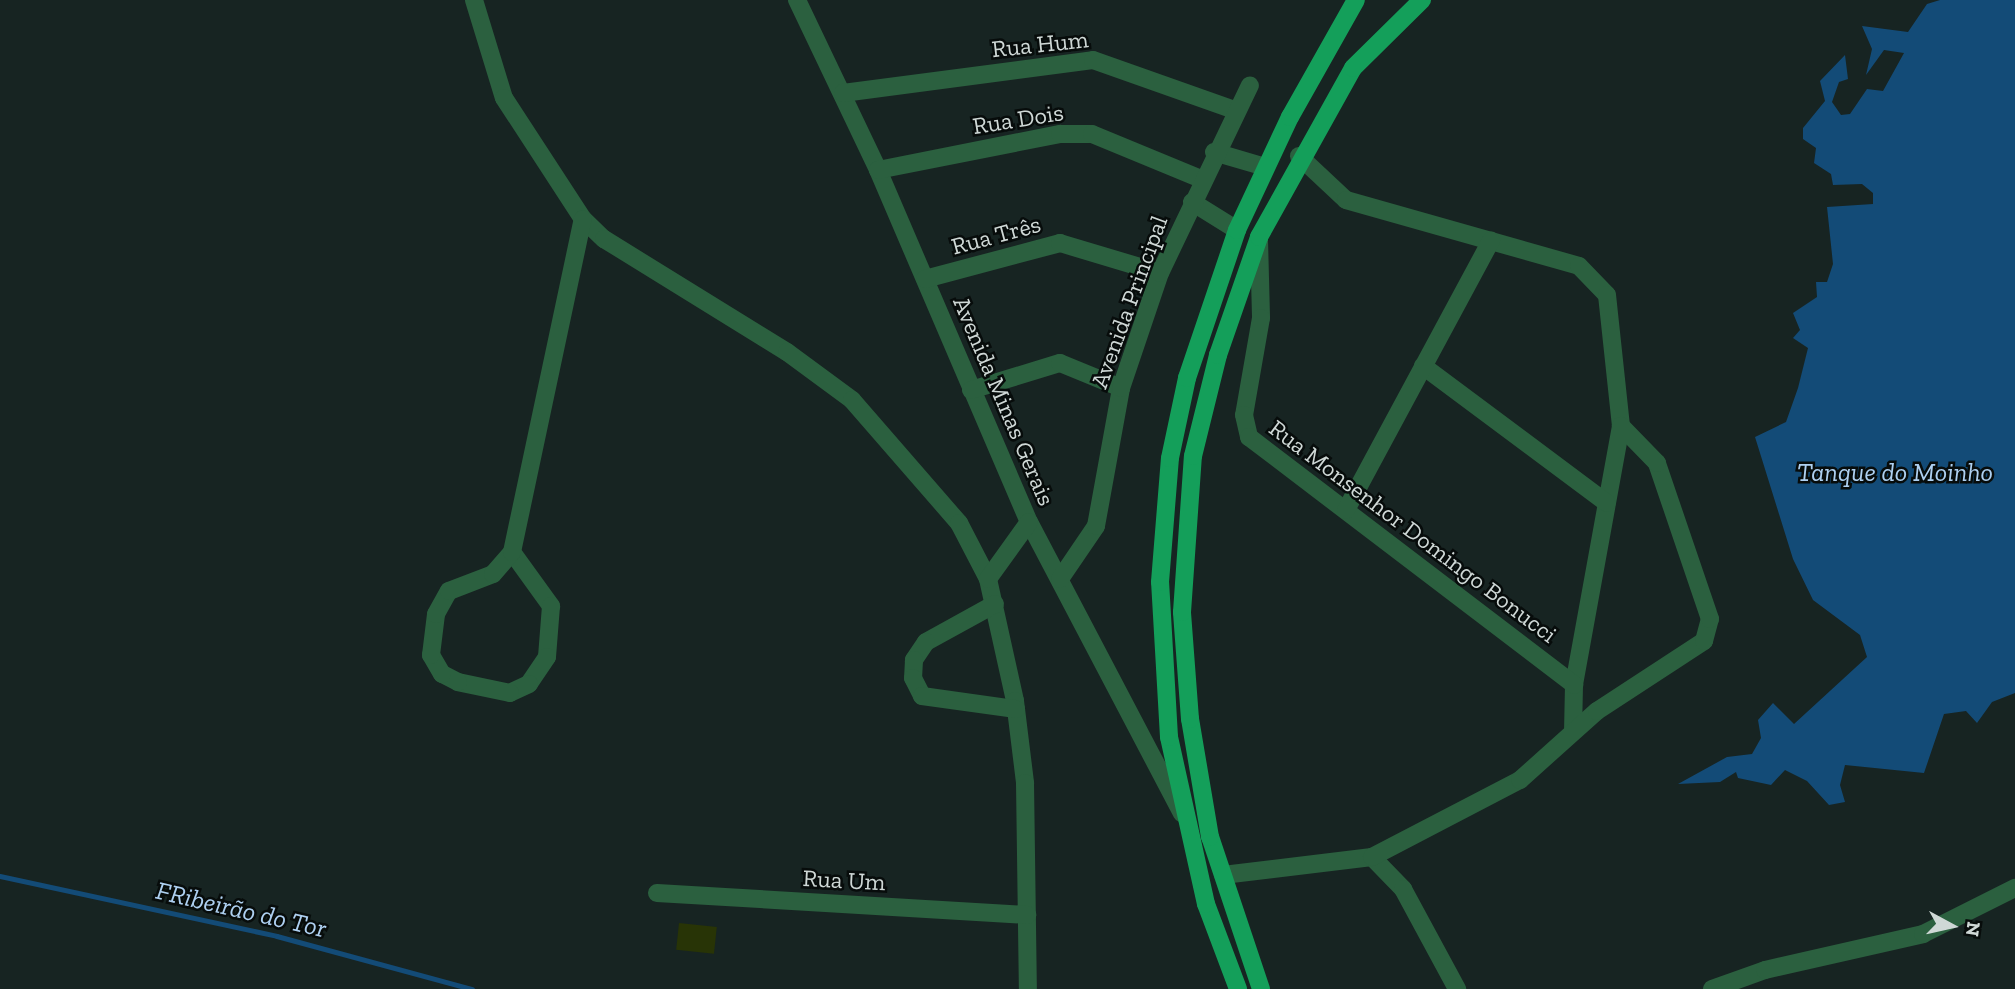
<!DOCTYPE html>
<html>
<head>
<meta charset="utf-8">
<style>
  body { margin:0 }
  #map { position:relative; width:2015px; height:989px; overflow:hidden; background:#172422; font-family:"Zilla Slab",serif }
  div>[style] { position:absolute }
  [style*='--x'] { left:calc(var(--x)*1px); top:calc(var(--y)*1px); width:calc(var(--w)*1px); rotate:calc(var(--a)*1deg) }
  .green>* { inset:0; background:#283406; transform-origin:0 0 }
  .water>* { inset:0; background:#134b77 }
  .stream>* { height:4.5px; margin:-2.25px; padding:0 2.25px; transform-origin:2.25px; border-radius:2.25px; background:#134b77 }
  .minor>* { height:18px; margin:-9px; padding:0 9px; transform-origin:9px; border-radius:9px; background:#2b603f }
  .major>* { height:18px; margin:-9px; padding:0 9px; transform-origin:9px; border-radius:9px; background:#149f5a }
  span { translate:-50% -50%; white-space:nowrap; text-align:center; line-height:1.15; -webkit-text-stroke:5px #070c0b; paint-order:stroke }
  .street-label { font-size:24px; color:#cfd8d6 }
  .water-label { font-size:26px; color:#aed0f1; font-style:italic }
  .north { position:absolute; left:1917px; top:891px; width:70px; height:70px; -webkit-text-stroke:5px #070c0b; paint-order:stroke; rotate:98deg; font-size:19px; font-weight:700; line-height:28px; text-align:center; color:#cfd8d6 }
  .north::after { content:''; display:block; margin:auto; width:24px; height:32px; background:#cfd8d6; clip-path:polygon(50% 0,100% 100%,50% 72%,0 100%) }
</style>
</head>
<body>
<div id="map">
  <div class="green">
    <i style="left:679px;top:923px;width:38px;height:27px;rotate:6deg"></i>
  </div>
  <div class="water">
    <i style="clip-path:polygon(1940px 0,2015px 0,2015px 693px,1992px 702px,1977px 723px,1966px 711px,1944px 714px,1924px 773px,1845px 765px,1840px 785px,1845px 802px,1829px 805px,1807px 781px,1785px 770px,1771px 785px,1738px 778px,1736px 772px,1720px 782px,1678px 784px,1727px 757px,1752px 754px,1761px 738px,1758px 720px,1773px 703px,1794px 724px,1867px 657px,1860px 635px,1813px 600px,1793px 559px,1755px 437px,1786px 422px,1798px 388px,1808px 348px,1793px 338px,1800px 330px,1793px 313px,1817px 297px,1816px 282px,1827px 282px,1833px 264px,1827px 207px,1873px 204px,1873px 193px,1862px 184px,1833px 185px,1831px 174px,1814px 163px,1816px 148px,1803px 139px,1803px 128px,1825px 101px,1820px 81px,1845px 55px,1848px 79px,1839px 82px,1832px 102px,1841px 115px,1850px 114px,1867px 89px,1883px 91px,1904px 53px,1884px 50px,1866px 75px,1872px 49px,1862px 26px,1908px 32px,1927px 4px)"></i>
  </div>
  <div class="stream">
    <i style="--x:0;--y:876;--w:283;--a:12.2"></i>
    <i style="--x:277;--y:936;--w:202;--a:15.2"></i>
  </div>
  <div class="minor">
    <i style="--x:474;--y:0;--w:102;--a:73"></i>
    <i style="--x:504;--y:98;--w:145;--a:56.9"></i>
    <i style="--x:583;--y:219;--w:29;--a:44"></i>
    <i style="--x:604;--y:239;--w:215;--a:31.7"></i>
    <i style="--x:787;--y:352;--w:81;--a:36.4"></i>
    <i style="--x:852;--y:400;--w:163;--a:49"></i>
    <i style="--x:959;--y:523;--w:63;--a:62.6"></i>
    <i style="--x:988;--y:579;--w:125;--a:77.5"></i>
    <i style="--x:1015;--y:701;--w:83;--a:83"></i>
    <i style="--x:1025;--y:783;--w:206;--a:89.2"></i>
    <i style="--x:797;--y:0;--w:188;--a:64.5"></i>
    <i style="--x:878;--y:170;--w:383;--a:66.8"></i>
    <i style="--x:1029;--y:522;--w:329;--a:62.3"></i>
    <i style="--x:843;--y:93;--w:252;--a:-7.5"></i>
    <i style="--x:1093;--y:60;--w:150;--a:19.5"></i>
    <i style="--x:1214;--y:152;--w:53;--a:16.4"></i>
    <i style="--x:1299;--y:156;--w:64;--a:43.1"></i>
    <i style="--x:1346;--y:200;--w:242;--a:15.8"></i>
    <i style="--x:1579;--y:266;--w:40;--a:46"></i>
    <i style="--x:1607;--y:295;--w:132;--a:83.9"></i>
    <i style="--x:1621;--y:426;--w:263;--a:100.3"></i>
    <i style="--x:1574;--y:685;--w:46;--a:91.2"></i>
    <i style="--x:878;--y:170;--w:186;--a:-11.2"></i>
    <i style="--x:1060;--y:134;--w:32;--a:0"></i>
    <i style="--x:1092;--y:134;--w:118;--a:22.4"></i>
    <i style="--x:1192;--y:202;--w:53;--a:31.9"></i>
    <i style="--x:1259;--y:240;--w:78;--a:88.5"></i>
    <i style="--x:1261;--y:318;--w:98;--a:99.9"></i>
    <i style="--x:1244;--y:415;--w:23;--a:77"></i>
    <i style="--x:1249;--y:437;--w:409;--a:37.3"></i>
    <i style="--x:925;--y:279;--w:140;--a:-14.9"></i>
    <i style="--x:1060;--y:243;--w:104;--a:16.7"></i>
    <i style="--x:1423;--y:366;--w:229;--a:36.7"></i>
    <i style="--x:971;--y:390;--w:93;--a:-16.9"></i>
    <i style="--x:1060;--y:363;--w:66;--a:22.3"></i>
    <i style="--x:1346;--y:510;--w:306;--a:-61.7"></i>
    <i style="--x:512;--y:552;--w:67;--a:54.2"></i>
    <i style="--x:551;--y:606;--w:51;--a:94.5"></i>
    <i style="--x:547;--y:657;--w:32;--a:124"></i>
    <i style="--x:529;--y:684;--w:21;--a:155"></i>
    <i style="--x:510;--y:693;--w:53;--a:-168.1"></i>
    <i style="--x:458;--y:682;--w:18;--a:-153"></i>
    <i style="--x:442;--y:674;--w:22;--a:-120"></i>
    <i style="--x:431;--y:655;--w:41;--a:-83"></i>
    <i style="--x:436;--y:614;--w:26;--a:-61"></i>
    <i style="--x:449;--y:591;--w:47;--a:-21.1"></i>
    <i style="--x:493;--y:574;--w:29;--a:-49"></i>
    <i style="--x:512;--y:552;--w:340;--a:-78"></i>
    <i style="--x:988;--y:579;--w:70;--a:-54.3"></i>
    <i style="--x:1060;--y:579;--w:64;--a:-55.8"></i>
    <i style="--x:1096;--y:526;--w:140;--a:-79.7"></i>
    <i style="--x:1121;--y:388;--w:121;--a:-71.3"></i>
    <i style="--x:1160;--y:273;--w:208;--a:-64.4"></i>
    <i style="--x:995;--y:604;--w:79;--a:151.2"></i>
    <i style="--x:926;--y:642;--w:22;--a:124"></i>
    <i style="--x:914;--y:660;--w:18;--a:93"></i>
    <i style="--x:913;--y:678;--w:20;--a:63"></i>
    <i style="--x:922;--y:696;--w:95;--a:7.9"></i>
    <i style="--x:1372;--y:857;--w:45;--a:45.9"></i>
    <i style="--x:1403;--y:889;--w:114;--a:61.6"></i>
    <i style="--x:1223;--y:875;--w:150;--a:-6.9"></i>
    <i style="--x:1372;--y:857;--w:167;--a:-27.5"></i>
    <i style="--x:1520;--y:780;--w:103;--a:-41.9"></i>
    <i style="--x:1597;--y:711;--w:128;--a:-33.2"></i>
    <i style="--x:1704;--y:641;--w:23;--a:-75"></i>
    <i style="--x:1710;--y:619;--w:165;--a:-108.8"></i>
    <i style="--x:1657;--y:463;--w:52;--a:-134.2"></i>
    <i style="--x:657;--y:893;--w:371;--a:3.4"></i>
    <i style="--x:1712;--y:989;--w:56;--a:-19.7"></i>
    <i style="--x:1765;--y:970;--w:162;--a:-12.8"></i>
    <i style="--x:1923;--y:934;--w:103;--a:-26.6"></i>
  </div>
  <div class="major">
    <i style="--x:1238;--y:989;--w:91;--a:-110.6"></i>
    <i style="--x:1206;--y:904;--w:171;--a:-102.5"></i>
    <i style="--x:1169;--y:737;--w:155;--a:-93.3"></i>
    <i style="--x:1160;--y:582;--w:124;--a:-85.4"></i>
    <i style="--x:1170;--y:458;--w:82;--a:-78"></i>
    <i style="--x:1187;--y:378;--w:156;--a:-71.3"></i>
    <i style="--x:1237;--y:230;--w:125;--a:-64.9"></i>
    <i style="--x:1290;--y:117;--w:134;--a:-60.6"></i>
    <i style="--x:1261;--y:989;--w:160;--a:-108.5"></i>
    <i style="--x:1210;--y:837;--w:120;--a:-99.6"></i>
    <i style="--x:1190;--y:719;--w:107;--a:-94.3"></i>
    <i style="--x:1182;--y:612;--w:156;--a:-86"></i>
    <i style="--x:1193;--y:456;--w:104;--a:-76.1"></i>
    <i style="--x:1218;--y:355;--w:125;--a:-70.8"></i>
    <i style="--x:1259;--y:237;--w:193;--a:-60.9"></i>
    <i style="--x:1353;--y:68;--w:97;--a:-44.6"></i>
  </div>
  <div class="street-label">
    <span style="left:1040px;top:44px;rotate:-6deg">Rua Hum</span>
    <span style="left:1018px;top:119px;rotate:-9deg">Rua Dois</span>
    <span style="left:996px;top:235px;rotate:-15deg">Rua Três</span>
    <span style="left:1129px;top:302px;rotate:-70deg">Avenida Principal</span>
    <span style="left:1004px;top:401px;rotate:67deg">Avenida Minas Gerais</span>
    <span style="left:1413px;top:531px;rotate:37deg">Rua Monsenhor Domingo Bonucci</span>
    <span style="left:844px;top:880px;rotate:3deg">Rua Um</span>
  </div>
  <div class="water-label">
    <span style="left:1895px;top:473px">Tanque do Moinho</span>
    <span style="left:241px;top:910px;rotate:13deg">FRibeirão do Tor</span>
  </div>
  <div class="north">N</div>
</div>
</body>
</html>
